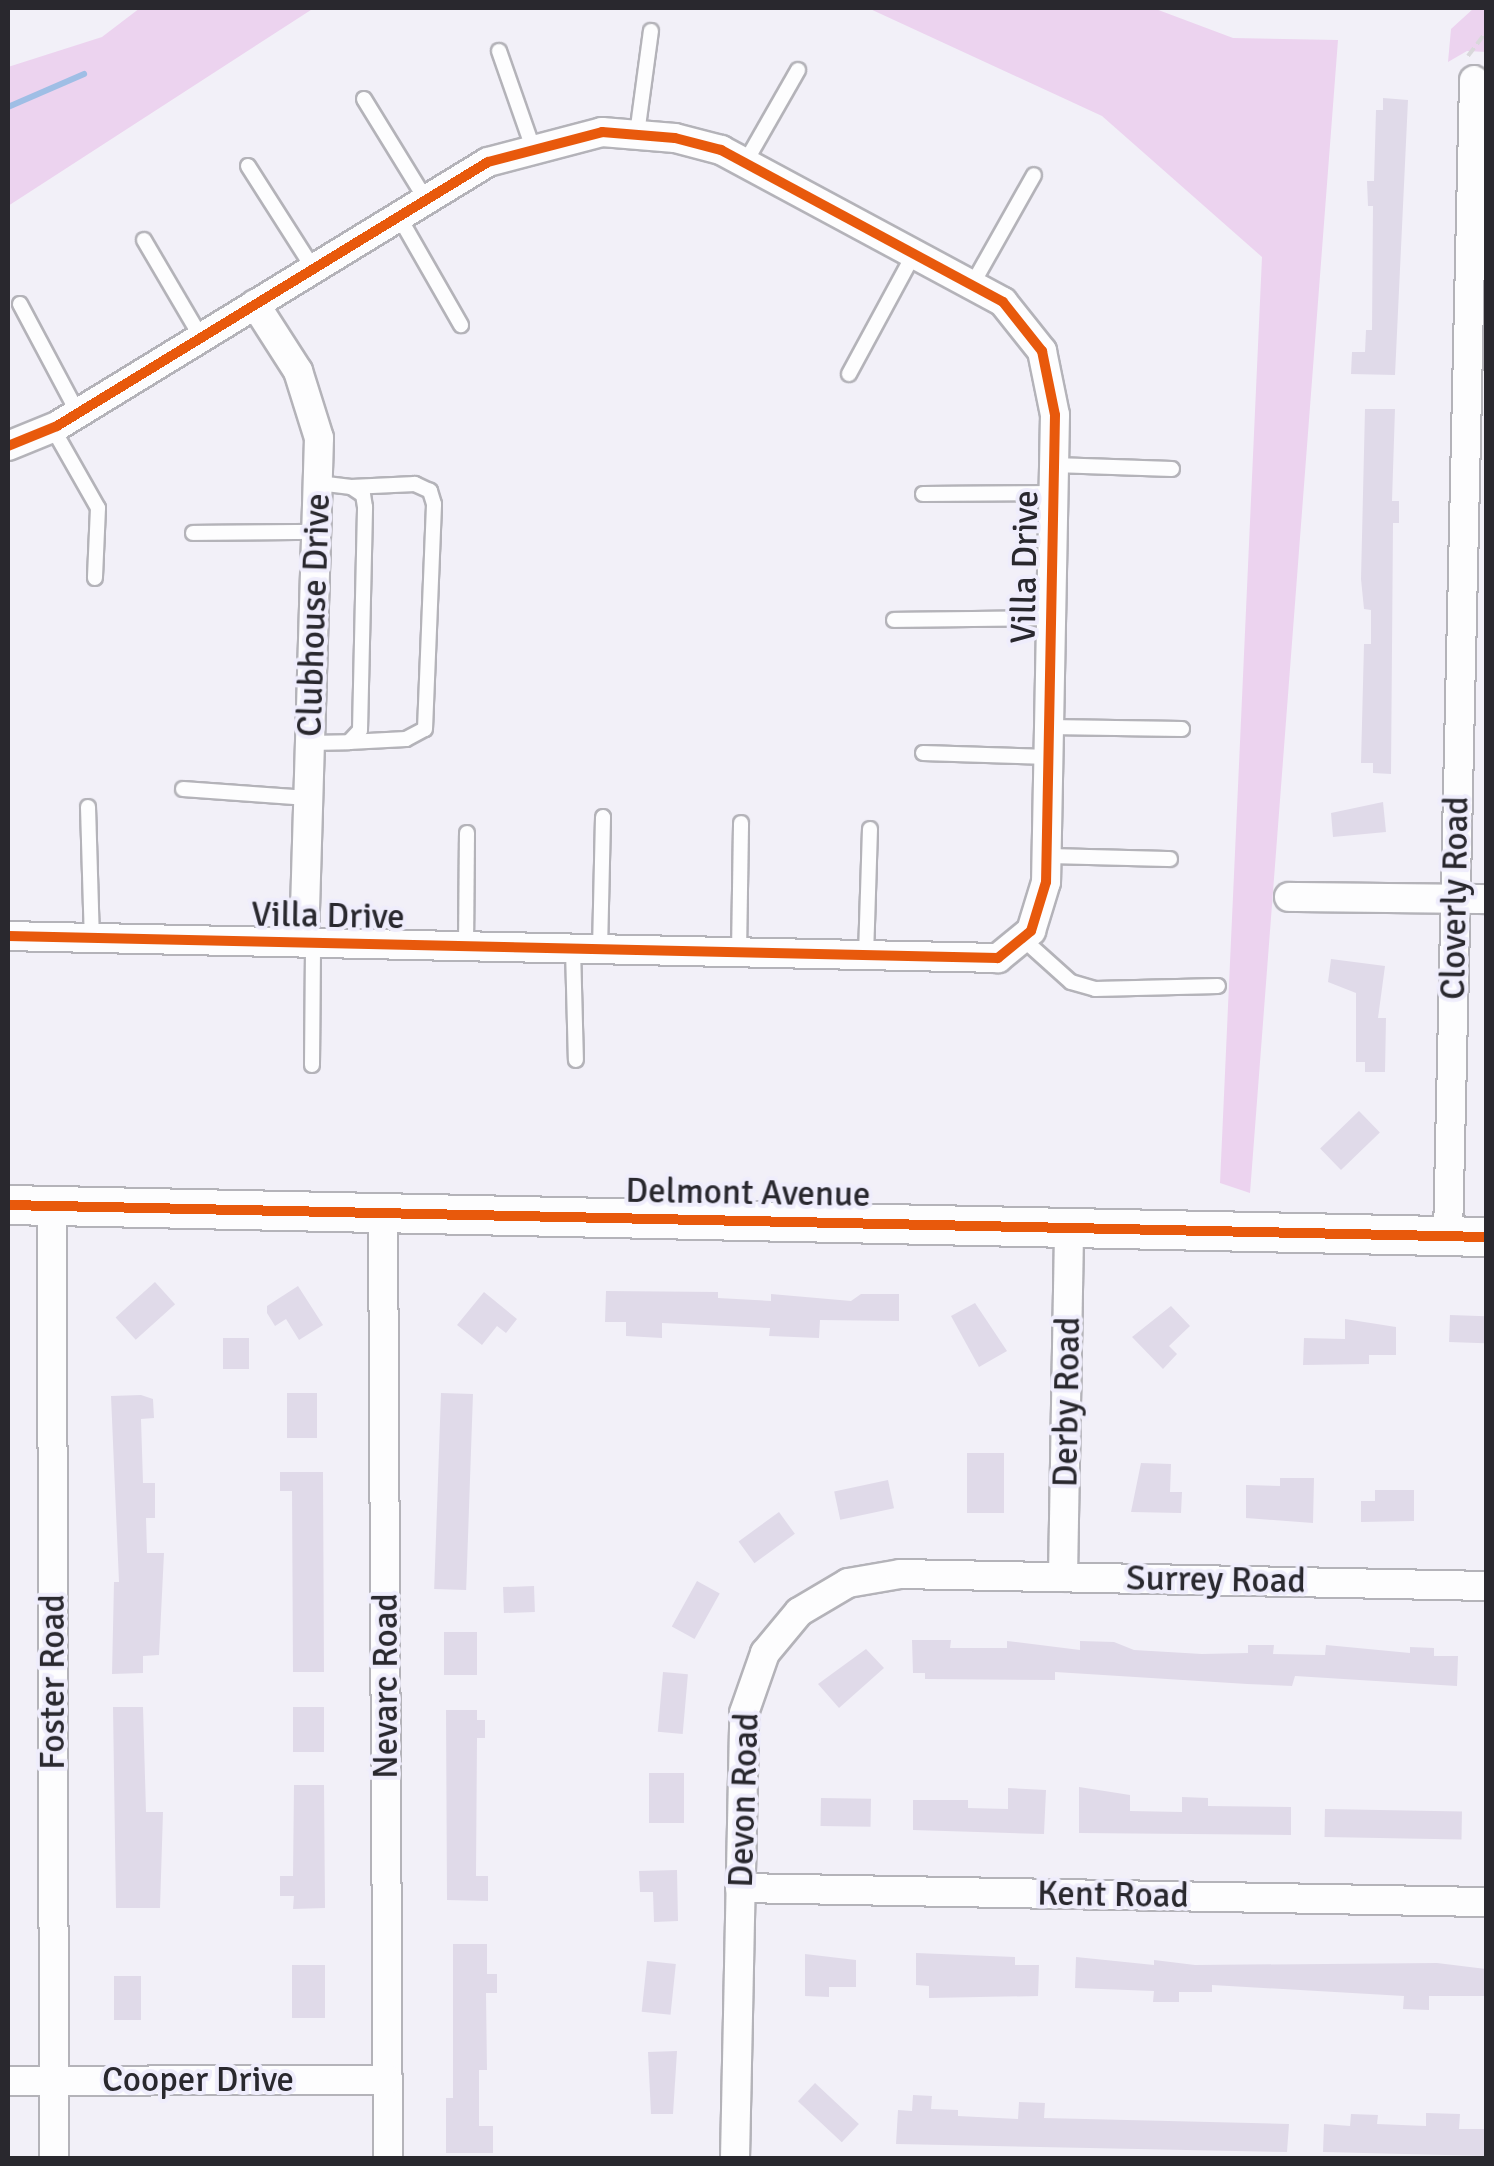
<!DOCTYPE html>
<html>
<head>
<meta charset="utf-8">
<style>
  body { margin:0 }
  #map { position:relative; width:1494px; height:2166px; overflow:hidden; background:#f2f0f8; font-family:Signika,sans-serif }
  div>[style] { position:absolute }
  [style*='--x'] { left:calc(var(--x)*1px); top:calc(var(--y)*1px); width:calc(var(--w)*1px); rotate:calc(var(--a)*1deg) }
  .green>* { inset:0; background:#ecd3ef }
  .stream>* { height:6px; margin:-3px; padding:0 3px; transform-origin:3px; border-radius:3px; background:#9fbee5 }
  .building>* { inset:0; background:#e0dae9; transform-origin:0 0 }
  .path>* { height:4px; margin-top:-2px; transform-origin:0; background:repeating-linear-gradient(90deg,#d9d8db 0 10px,transparent 0 15px) }
  .roads { filter:drop-shadow(2px 0 #b4b3b9) drop-shadow(-2px 0 #b4b3b9) drop-shadow(0 2px #b4b3b9) drop-shadow(0 -2px #b4b3b9) }
  .lane>* { height:14px; margin:-7px; padding:0 7px; transform-origin:7px; border-radius:7px; background:#fdfdfe }
  .street>* { height:28px; margin:-14px; padding:0 14px; transform-origin:14px; border-radius:14px; background:#fdfdfe }
  .secondary>* { height:38px; margin:-19px; padding:0 19px; transform-origin:19px; border-radius:19px; background:#fdfdfe }
  .cycleway>* { height:10px; margin:-5px; padding:0 5px; transform-origin:5px; border-radius:5px; background:#e8590c }
  span { translate:-50% -50%; white-space:nowrap; text-align:center; line-height:1.15; -webkit-text-stroke:8px #efedfc; paint-order:stroke }
  .street-label { font-size:35px; color:#29282e }
  .frame { position:absolute; inset:0; border:10px solid #29282e; pointer-events:none }
</style>
</head>
<body>
<div id="map">
  <div class="green">
    <i style="clip-path:polygon(140px 8px,314px 8px,8px 206px,8px 67px,102px 37px)"></i>
    <i style="clip-path:polygon(868px 8px,1153px 8px,1233px 38px,1338px 40px,1250px 1193px,1220px 1183px,1262px 257px,1102px 116px)"></i>
    <i style="clip-path:polygon(1474px 8px,1486px 8px,1486px 52px,1467px 51px,1448px 62px,1451px 29px)"></i>
  </div>
  <div class="stream">
    <i style="--x:8;--y:107;--w:83;--a:-23.5"></i>
  </div>
  <div class="building">
    <i style="clip-path:polygon(1383px 98px,1408px 100px,1395px 375px,1351px 374px,1352px 352px,1365px 352px,1366px 330px,1372px 330px,1373px 206px,1368px 206px,1367px 181px,1374px 181px,1376px 110px,1383px 110px)"></i>
    <i style="clip-path:polygon(1365px 409px,1395px 409px,1392px 501px,1399px 501px,1399px 523px,1393px 523px,1391px 774px,1373px 773px,1373px 763px,1361px 763px,1364px 644px,1371px 644px,1371px 610px,1364px 609px,1361px 579px)"></i>
    <i style="clip-path:polygon(1383px 802px,1386px 832px,1333px 837px,1331px 813px)"></i>
    <i style="clip-path:polygon(1331px 959px,1385px 966px,1378px 1018px,1386px 1018px,1385px 1072px,1365px 1072px,1365px 1062px,1356px 1062px,1356px 993px,1328px 982px)"></i>
    <i style="left:1359px;top:1111px;width:30px;height:54px;rotate:46deg"></i>
    <i style="left:155px;top:1282px;width:30px;height:53px;rotate:48deg"></i>
    <i style="clip-path:polygon(298px 1286px,323px 1325px,299px 1340px,286px 1319px,275px 1326px,267px 1313px,267px 1306px)"></i>
    <i style="clip-path:polygon(606px 1291px,718px 1292px,718px 1298px,771px 1301px,771px 1294px,851px 1301px,861px 1294px,899px 1294px,899px 1321px,820px 1320px,819px 1338px,769px 1336px,770px 1328px,662px 1323px,662px 1338px,626px 1336px,626px 1322px,605px 1322px)"></i>
    <i style="clip-path:polygon(484px 1292px,517px 1319px,506px 1333px,497px 1326px,482px 1345px,457px 1325px)"></i>
    <i style="clip-path:polygon(975px 1303px,1007px 1351px,979px 1367px,951px 1316px)"></i>
    <i style="clip-path:polygon(1171px 1306px,1190px 1326px,1169px 1346px,1177px 1354px,1163px 1369px,1132px 1337px)"></i>
    <i style="left:1450px;top:1315px;width:36px;height:27px;rotate:2deg"></i>
    <i style="clip-path:polygon(1345px 1319px,1396px 1327px,1396px 1355px,1369px 1355px,1369px 1364px,1303px 1365px,1304px 1338px,1345px 1339px)"></i>
    <i style="left:223px;top:1338px;width:26px;height:31px"></i>
    <i style="left:287px;top:1393px;width:30px;height:45px"></i>
    <i style="left:441px;top:1393px;width:32px;height:196px;rotate:2deg"></i>
    <i style="clip-path:polygon(141px 1395px,153px 1399px,154px 1418px,141px 1419px,143px 1483px,155px 1483px,155px 1518px,146px 1518px,147px 1553px,164px 1553px,159px 1655px,143px 1656px,143px 1673px,112px 1674px,114px 1582px,119px 1582px,111px 1396px)"></i>
    <i style="left:967px;top:1453px;width:37px;height:60px"></i>
    <i style="clip-path:polygon(1141px 1463px,1171px 1464px,1170px 1492px,1182px 1492px,1181px 1513px,1131px 1512px)"></i>
    <i style="clip-path:polygon(280px 1472px,323px 1472px,324px 1672px,293px 1672px,292px 1491px,280px 1491px)"></i>
    <i style="clip-path:polygon(1280px 1478px,1314px 1478px,1313px 1523px,1246px 1518px,1246px 1485px,1280px 1486px)"></i>
    <i style="left:888px;top:1480px;width:29px;height:55px;rotate:78deg"></i>
    <i style="clip-path:polygon(1375px 1490px,1414px 1490px,1414px 1521px,1361px 1522px,1361px 1501px,1375px 1501px)"></i>
    <i style="left:779px;top:1512px;width:27px;height:50px;rotate:54deg"></i>
    <i style="left:697px;top:1581px;width:26px;height:52px;rotate:29deg"></i>
    <i style="left:534px;top:1586px;width:26px;height:31px;rotate:88deg"></i>
    <i style="left:444px;top:1632px;width:33px;height:43px"></i>
    <i style="clip-path:polygon(912px 1640px,951px 1640px,950px 1648px,1007px 1648px,1007px 1641px,1080px 1650px,1080px 1641px,1114px 1642px,1134px 1650px,1202px 1654px,1248px 1653px,1248px 1645px,1274px 1645px,1273px 1654px,1325px 1655px,1326px 1645px,1410px 1653px,1410px 1647px,1434px 1648px,1434px 1656px,1458px 1656px,1457px 1686px,1295px 1676px,1292px 1686px,1247px 1684px,1055px 1672px,1055px 1680px,925px 1679px,925px 1673px,913px 1673px)"></i>
    <i style="clip-path:polygon(866px 1649px,884px 1668px,839px 1708px,818px 1684px)"></i>
    <i style="left:663px;top:1672px;width:25px;height:60px;rotate:5deg"></i>
    <i style="clip-path:polygon(113px 1707px,143px 1707px,146px 1812px,163px 1812px,160px 1908px,116px 1908px)"></i>
    <i style="left:293px;top:1707px;width:31px;height:45px"></i>
    <i style="clip-path:polygon(446px 1710px,477px 1710px,477px 1720px,485px 1720px,485px 1738px,477px 1738px,476px 1876px,488px 1876px,488px 1901px,447px 1900px)"></i>
    <i style="left:649px;top:1773px;width:35px;height:50px"></i>
    <i style="clip-path:polygon(294px 1785px,324px 1785px,325px 1908px,293px 1909px,294px 1896px,280px 1896px,280px 1876px,293px 1876px)"></i>
    <i style="clip-path:polygon(1079px 1787px,1130px 1795px,1130px 1811px,1182px 1812px,1182px 1797px,1208px 1798px,1208px 1806px,1291px 1807px,1291px 1835px,1079px 1833px)"></i>
    <i style="clip-path:polygon(1008px 1788px,1046px 1790px,1044px 1834px,913px 1830px,913px 1800px,968px 1800px,968px 1808px,1008px 1809px)"></i>
    <i style="left:821px;top:1798px;width:50px;height:28px;rotate:1deg"></i>
    <i style="left:1325px;top:1809px;width:137px;height:28px;rotate:1deg"></i>
    <i style="clip-path:polygon(677px 1870px,678px 1921px,654px 1922px,653px 1892px,640px 1892px,639px 1871px)"></i>
    <i style="clip-path:polygon(453px 1944px,487px 1944px,487px 1974px,497px 1974px,497px 1993px,486px 1993px,487px 2070px,479px 2070px,479px 2126px,493px 2126px,493px 2153px,446px 2153px,446px 2098px,453px 2098px)"></i>
    <i style="clip-path:polygon(916px 1953px,1015px 1957px,1015px 1965px,1039px 1965px,1038px 1996px,929px 1998px,929px 1986px,916px 1985px)"></i>
    <i style="clip-path:polygon(805px 1954px,856px 1960px,856px 1987px,829px 1987px,829px 1997px,805px 1996px)"></i>
    <i style="clip-path:polygon(1076px 1957px,1154px 1965px,1154px 1960px,1195px 1965px,1437px 1963px,1486px 1969px,1486px 1996px,1429px 1996px,1429px 2010px,1403px 2009px,1404px 1996px,1212px 1985px,1212px 1992px,1179px 1992px,1179px 2002px,1153px 2002px,1154px 1991px,1075px 1988px)"></i>
    <i style="left:647px;top:1961px;width:29px;height:51px;rotate:6deg"></i>
    <i style="left:292px;top:1965px;width:33px;height:53px"></i>
    <i style="left:114px;top:1976px;width:27px;height:44px"></i>
    <i style="clip-path:polygon(677px 2051px,673px 2114px,651px 2114px,648px 2052px)"></i>
    <i style="left:815px;top:2083px;width:60px;height:25px;rotate:43deg"></i>
    <i style="clip-path:polygon(913px 2095px,932px 2096px,931px 2109px,958px 2110px,958px 2116px,1018px 2119px,1019px 2102px,1045px 2103px,1044px 2118px,1289px 2124px,1287px 2152px,896px 2144px,898px 2110px,912px 2111px)"></i>
    <i style="clip-path:polygon(1426px 2113px,1460px 2114px,1459px 2129px,1486px 2129px,1486px 2156px,1323px 2152px,1324px 2124px,1350px 2126px,1351px 2114px,1378px 2115px,1377px 2124px,1426px 2126px)"></i>
  </div>
  <div class="path">
    <i style="--x:1468;--y:56;--w:30;--a:-53"></i>
  </div>
  <div class="roads">
    <div class="lane">
      <i style="--x:499;--y:51;--w:100;--a:70.7"></i>
      <i style="--x:364;--y:99;--w:116;--a:58.4"></i>
      <i style="--x:637;--y:134;--w:104;--a:-82.3"></i>
      <i style="--x:745;--y:163;--w:107;--a:-60.3"></i>
      <i style="--x:248;--y:166;--w:121;--a:57.5"></i>
      <i style="--x:398;--y:215;--w:127;--a:60.2"></i>
      <i style="--x:144;--y:240;--w:113;--a:59.6"></i>
      <i style="--x:972;--y:285;--w:126;--a:-60.6"></i>
      <i style="--x:20;--y:304;--w:123;--a:62"></i>
      <i style="--x:849;--y:374;--w:136;--a:-61.6"></i>
      <i style="--x:52;--y:427;--w:93;--a:60.4"></i>
      <i style="--x:98;--y:508;--w:70;--a:92.5"></i>
      <i style="--x:1054;--y:465;--w:118;--a:1.9"></i>
      <i style="--x:923;--y:494;--w:131;--a:-0.4"></i>
      <i style="--x:193;--y:533;--w:123;--a:-0.5"></i>
      <i style="--x:894;--y:620;--w:157;--a:-0.7"></i>
      <i style="--x:1049;--y:727;--w:133;--a:0.9"></i>
      <i style="--x:349;--y:742;--w:57;--a:-3"></i>
      <i style="--x:406;--y:739;--w:21;--a:-28"></i>
      <i style="--x:425;--y:729;--w:225;--a:-87.7"></i>
      <i style="--x:434;--y:504;--w:14;--a:-107"></i>
      <i style="--x:430;--y:491;--w:17;--a:-155"></i>
      <i style="--x:415;--y:484;--w:64;--a:177.3"></i>
      <i style="--x:310;--y:743;--w:39;--a:-1"></i>
      <i style="--x:349;--y:742;--w:16;--a:-47"></i>
      <i style="--x:360;--y:730;--w:223;--a:-88.7"></i>
      <i style="--x:365;--y:507;--w:12;--a:-99"></i>
      <i style="--x:363;--y:495;--w:14;--a:-146"></i>
      <i style="--x:351;--y:487;--w:33;--a:-173"></i>
      <i style="--x:923;--y:753;--w:126;--a:1.8"></i>
      <i style="--x:183;--y:789;--w:125;--a:4.1"></i>
      <i style="--x:88;--y:807;--w:131;--a:88.3"></i>
      <i style="--x:1047;--y:856;--w:123;--a:1.4"></i>
      <i style="--x:1023;--y:939;--w:64;--a:41.9"></i>
      <i style="--x:1071;--y:982;--w:25;--a:16"></i>
      <i style="--x:1095;--y:989;--w:123;--a:-1.4"></i>
      <i style="--x:466;--y:947;--w:114;--a:-89.5"></i>
      <i style="--x:573;--y:949;--w:111;--a:88.5"></i>
      <i style="--x:600;--y:950;--w:133;--a:-88.7"></i>
      <i style="--x:739;--y:953;--w:130;--a:-89.1"></i>
      <i style="--x:866;--y:956;--w:127;--a:-88.2"></i>
      <i style="--x:312;--y:1065;--w:122;--a:-89.5"></i>
    </div>
    <div class="street">
      <i style="--x:255;--y:304;--w:80;--a:57.3"></i>
      <i style="--x:298;--y:371;--w:70;--a:72.6"></i>
      <i style="--x:319;--y:438;--w:504;--a:91.7"></i>
      <i style="--x:8;--y:446;--w:53;--a:-22.2"></i>
      <i style="--x:57;--y:426;--w:505;--a:-31.49"></i>
      <i style="--x:488;--y:162;--w:118;--a:-14.7"></i>
      <i style="--x:602;--y:132;--w:73;--a:4.7"></i>
      <i style="--x:675;--y:138;--w:48;--a:14.6"></i>
      <i style="--x:721;--y:150;--w:320;--a:28.3"></i>
      <i style="--x:1003;--y:302;--w:63;--a:51.5"></i>
      <i style="--x:1042;--y:351;--w:65;--a:78.5"></i>
      <i style="--x:1055;--y:415;--w:467;--a:91.1"></i>
      <i style="--x:1046;--y:882;--w:51;--a:107"></i>
      <i style="--x:1031;--y:931;--w:43;--a:140.7"></i>
      <i style="--x:998;--y:958;--w:990;--a:-178.73"></i>
      <i style="--x:1289;--y:897;--w:197;--a:0.6"></i>
      <i style="--x:52;--y:1205;--w:953;--a:89.88"></i>
      <i style="--x:383;--y:1213;--w:945;--a:89.7"></i>
      <i style="--x:1448;--y:1236;--w:1156;--a:-88.71"></i>
      <i style="--x:1063;--y:1577;--w:349;--a:-89"></i>
      <i style="--x:740;--y:1888;--w:746;--a:1.08"></i>
      <i style="--x:8;--y:2081;--w:380;--a:-0.2"></i>
      <i style="--x:735;--y:2158;--w:445;--a:-88.8"></i>
      <i style="--x:744;--y:1713;--w:64;--a:-70.7"></i>
      <i style="--x:765;--y:1653;--w:53;--a:-50.3"></i>
      <i style="--x:799;--y:1612;--w:57;--a:-30.6"></i>
      <i style="--x:848;--y:1583;--w:53;--a:-9.8"></i>
      <i style="--x:900;--y:1574;--w:586;--a:1.17"></i>
    </div>
    <div class="secondary">
      <i style="--x:8;--y:1205;--w:1478;--a:1.24"></i>
    </div>
  </div>
  <div class="cycleway">
    <i style="--x:8;--y:446;--w:53;--a:-22.2"></i>
    <i style="--x:57;--y:426;--w:505;--a:-31.49"></i>
    <i style="--x:488;--y:162;--w:118;--a:-14.7"></i>
    <i style="--x:602;--y:132;--w:73;--a:4.7"></i>
    <i style="--x:675;--y:138;--w:48;--a:14.6"></i>
    <i style="--x:721;--y:150;--w:320;--a:28.3"></i>
    <i style="--x:1003;--y:302;--w:63;--a:51.5"></i>
    <i style="--x:1042;--y:351;--w:65;--a:78.5"></i>
    <i style="--x:1055;--y:415;--w:467;--a:91.1"></i>
    <i style="--x:1046;--y:882;--w:51;--a:107"></i>
    <i style="--x:1031;--y:931;--w:43;--a:140.7"></i>
    <i style="--x:998;--y:958;--w:990;--a:-178.73"></i>
    <i style="--x:8;--y:1205;--w:1478;--a:1.24"></i>
  </div>
  <div class="street-label">
    <span style="left:1025px;top:567px;rotate:-89deg">Villa Drive</span>
    <span style="left:314px;top:615px;rotate:-88deg">Clubhouse Drive</span>
    <span style="left:1455px;top:898px;rotate:-89deg">Cloverly Road</span>
    <span style="left:328px;top:916px;rotate:1deg">Villa Drive</span>
    <span style="left:748px;top:1193px;rotate:1deg">Delmont Avenue</span>
    <span style="left:1067px;top:1402px;rotate:-89deg">Derby Road</span>
    <span style="left:1216px;top:1580px;rotate:1deg">Surrey Road</span>
    <span style="left:53px;top:1682px;rotate:-90deg">Foster Road</span>
    <span style="left:386px;top:1686px;rotate:-90deg">Nevarc Road</span>
    <span style="left:744px;top:1800px;rotate:-88deg">Devon Road</span>
    <span style="left:1113px;top:1895px;rotate:1deg">Kent Road</span>
    <span style="left:198px;top:2080px">Cooper Drive</span>
  </div>
  <div class="frame"></div>
</div>
</body>
</html>
